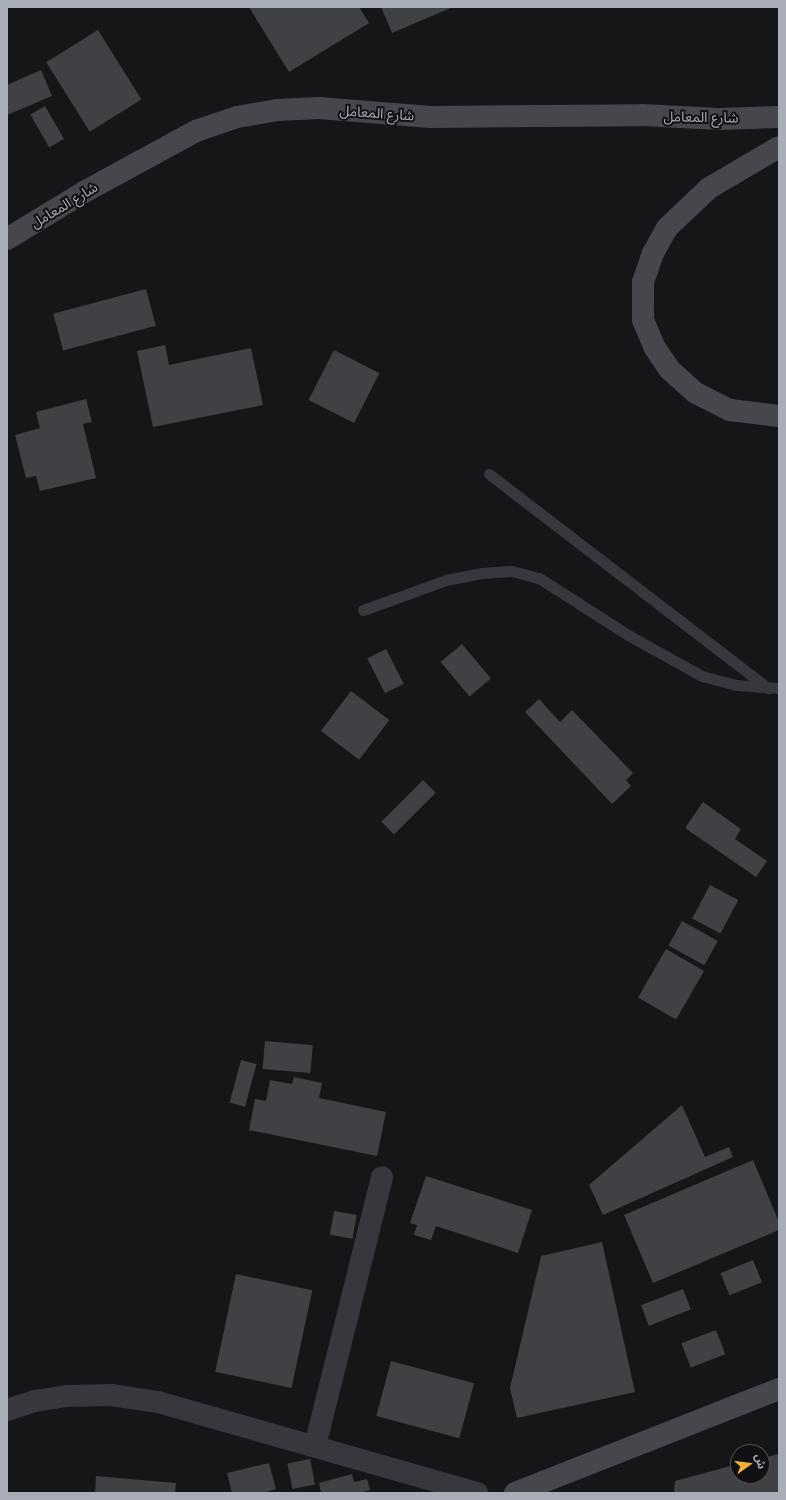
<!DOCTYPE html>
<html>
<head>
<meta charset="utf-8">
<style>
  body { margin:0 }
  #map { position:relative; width:786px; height:1500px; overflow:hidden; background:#161618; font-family:"PT Sans","Noto Sans Arabic",sans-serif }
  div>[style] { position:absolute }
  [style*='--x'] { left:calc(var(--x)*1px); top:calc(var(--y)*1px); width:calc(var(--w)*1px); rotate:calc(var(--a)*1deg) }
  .building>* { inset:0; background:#404145; transform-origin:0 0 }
  .lane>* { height:11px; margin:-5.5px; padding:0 5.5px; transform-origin:5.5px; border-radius:5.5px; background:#37383d }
  .street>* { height:22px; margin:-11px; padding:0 11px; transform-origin:11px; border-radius:11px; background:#37383d }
  .secondary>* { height:22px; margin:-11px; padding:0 11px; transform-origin:11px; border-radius:11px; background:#45474d }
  span { translate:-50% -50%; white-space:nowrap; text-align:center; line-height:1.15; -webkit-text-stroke:4px #111113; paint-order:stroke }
  .street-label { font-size:14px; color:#a8adb8 }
  .frame { position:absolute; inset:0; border:8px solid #a8adb8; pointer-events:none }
  .north { position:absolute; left:730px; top:1444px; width:40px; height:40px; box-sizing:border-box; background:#111113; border:1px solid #4d4f55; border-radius:50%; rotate:76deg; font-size:11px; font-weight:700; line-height:16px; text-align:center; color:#a8adb8 }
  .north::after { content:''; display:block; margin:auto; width:14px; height:18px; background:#f2b134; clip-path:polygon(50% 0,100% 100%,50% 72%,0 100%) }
</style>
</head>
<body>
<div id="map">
  <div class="building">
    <i style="clip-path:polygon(249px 7px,359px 7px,369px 23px,289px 72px)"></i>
    <i style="clip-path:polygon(381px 7px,453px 7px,392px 33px)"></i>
    <i style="left:98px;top:30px;width:82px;height:61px;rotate:58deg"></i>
    <i style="clip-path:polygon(41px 70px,52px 96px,7px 115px,7px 85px)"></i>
    <i style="left:45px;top:106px;width:38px;height:17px;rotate:60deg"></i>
    <i style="left:146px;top:289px;width:38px;height:96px;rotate:75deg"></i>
    <i style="clip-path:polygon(165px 345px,169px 365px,251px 348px,263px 405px,153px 427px,137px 351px)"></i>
    <i style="left:334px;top:350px;width:51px;height:56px;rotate:27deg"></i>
    <i style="clip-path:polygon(86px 399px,92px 422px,83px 424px,96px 478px,40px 491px,36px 476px,26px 478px,15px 435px,40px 428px,36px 412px)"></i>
    <i style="left:462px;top:644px;width:45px;height:28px;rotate:50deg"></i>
    <i style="left:386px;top:649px;width:39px;height:21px;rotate:63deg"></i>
    <i style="left:351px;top:691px;width:48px;height:50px;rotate:37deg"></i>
    <i style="clip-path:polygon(539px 699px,560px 722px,572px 710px,633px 773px,626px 780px,631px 786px,612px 804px,525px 712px)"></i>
    <i style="left:423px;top:780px;width:18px;height:59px;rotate:45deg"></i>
    <i style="clip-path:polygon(703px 802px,741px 829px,735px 839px,767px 861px,756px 877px,685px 828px)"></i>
    <i style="left:710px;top:885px;width:32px;height:38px;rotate:28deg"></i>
    <i style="left:682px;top:921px;width:41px;height:28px;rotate:29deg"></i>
    <i style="left:666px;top:949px;width:44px;height:56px;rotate:30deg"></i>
    <i style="left:265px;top:1041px;width:48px;height:28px;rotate:5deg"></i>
    <i style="left:241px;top:1060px;width:16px;height:44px;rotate:15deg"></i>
    <i style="clip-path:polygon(294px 1077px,322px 1083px,319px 1098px,386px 1112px,377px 1156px,249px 1130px,255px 1099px,266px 1101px,270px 1080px,292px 1084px)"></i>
    <i style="clip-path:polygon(682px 1105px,705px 1157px,729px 1147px,733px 1157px,603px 1215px,589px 1185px)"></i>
    <i style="clip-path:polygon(753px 1160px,779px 1222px,779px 1230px,653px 1283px,624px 1215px)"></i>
    <i style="clip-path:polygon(426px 1176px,532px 1210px,518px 1253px,436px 1226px,431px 1240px,414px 1235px,417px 1225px,410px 1223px)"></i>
    <i style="left:334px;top:1211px;width:23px;height:24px;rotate:10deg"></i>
    <i style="clip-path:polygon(602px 1242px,635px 1392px,517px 1418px,510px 1388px,541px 1256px)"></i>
    <i style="left:753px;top:1260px;width:24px;height:35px;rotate:68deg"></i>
    <i style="left:236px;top:1274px;width:78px;height:100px;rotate:12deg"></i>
    <i style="left:683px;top:1289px;width:22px;height:45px;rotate:69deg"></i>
    <i style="left:716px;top:1330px;width:26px;height:37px;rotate:69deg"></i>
    <i style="left:391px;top:1361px;width:86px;height:57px;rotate:15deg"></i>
    <i style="clip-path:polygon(779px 1454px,779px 1493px,674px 1493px,675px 1481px,738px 1464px,738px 1476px,762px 1476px,762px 1458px)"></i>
    <i style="left:310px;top:1459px;width:26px;height:23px;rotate:79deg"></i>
    <i style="clip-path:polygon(269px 1463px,276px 1489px,263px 1493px,232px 1493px,227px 1473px)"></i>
    <i style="clip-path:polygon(352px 1474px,354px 1482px,367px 1479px,370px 1490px,360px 1493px,321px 1493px,319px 1483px)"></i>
    <i style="clip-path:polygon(96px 1476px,176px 1483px,175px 1493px,95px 1493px)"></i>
  </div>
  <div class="lane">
    <i style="--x:489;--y:474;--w:352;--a:37.5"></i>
    <i style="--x:363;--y:610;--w:88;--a:-19.9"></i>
    <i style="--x:446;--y:580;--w:37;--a:-11"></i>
    <i style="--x:482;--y:573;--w:30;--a:-4"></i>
    <i style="--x:512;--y:571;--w:28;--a:15"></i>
    <i style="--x:539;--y:578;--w:106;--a:32.6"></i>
    <i style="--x:628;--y:635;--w:85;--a:29"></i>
    <i style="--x:702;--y:676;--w:35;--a:15"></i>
    <i style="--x:736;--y:685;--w:43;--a:4"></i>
  </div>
  <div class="street">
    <i style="--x:7;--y:1410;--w:29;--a:-18"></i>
    <i style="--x:35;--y:1401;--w:32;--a:-9"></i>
    <i style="--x:67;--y:1396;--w:44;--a:-1.3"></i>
    <i style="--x:111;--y:1395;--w:48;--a:8.5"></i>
    <i style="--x:158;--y:1402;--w:332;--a:15.9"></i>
    <i style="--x:315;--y:1446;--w:277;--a:-76"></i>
  </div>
  <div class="secondary">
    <i style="--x:779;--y:147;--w:81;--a:149.6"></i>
    <i style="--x:709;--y:188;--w:58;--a:136.4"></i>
    <i style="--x:667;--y:228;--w:29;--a:119"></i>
    <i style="--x:653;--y:253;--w:31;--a:109"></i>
    <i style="--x:643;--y:282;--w:38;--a:90"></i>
    <i style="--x:643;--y:320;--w:30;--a:67"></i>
    <i style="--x:655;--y:348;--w:25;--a:56"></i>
    <i style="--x:669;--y:369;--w:36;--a:42"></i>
    <i style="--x:696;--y:393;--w:38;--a:27"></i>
    <i style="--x:730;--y:410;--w:49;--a:7"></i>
    <i style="--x:7;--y:239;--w:90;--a:-31.4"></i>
    <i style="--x:84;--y:192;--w:128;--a:-28.6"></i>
    <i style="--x:196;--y:131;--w:43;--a:-18.9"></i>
    <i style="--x:237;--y:117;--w:42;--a:-9.7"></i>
    <i style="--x:278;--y:110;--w:41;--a:-2.8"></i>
    <i style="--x:319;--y:108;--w:112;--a:4.6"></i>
    <i style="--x:431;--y:117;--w:211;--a:-0.5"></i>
    <i style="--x:642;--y:115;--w:77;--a:3"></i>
    <i style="--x:719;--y:119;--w:60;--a:-1.9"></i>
    <i style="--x:515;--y:1493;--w:284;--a:-21.5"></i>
  </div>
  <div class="street-label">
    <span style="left:377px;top:113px;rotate:4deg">شارع المعامل</span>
    <span style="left:701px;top:117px;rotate:1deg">شارع المعامل</span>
    <span style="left:64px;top:205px;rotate:-31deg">شارع المعامل</span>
  </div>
  <div class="frame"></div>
  <div class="north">ش</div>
</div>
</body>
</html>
